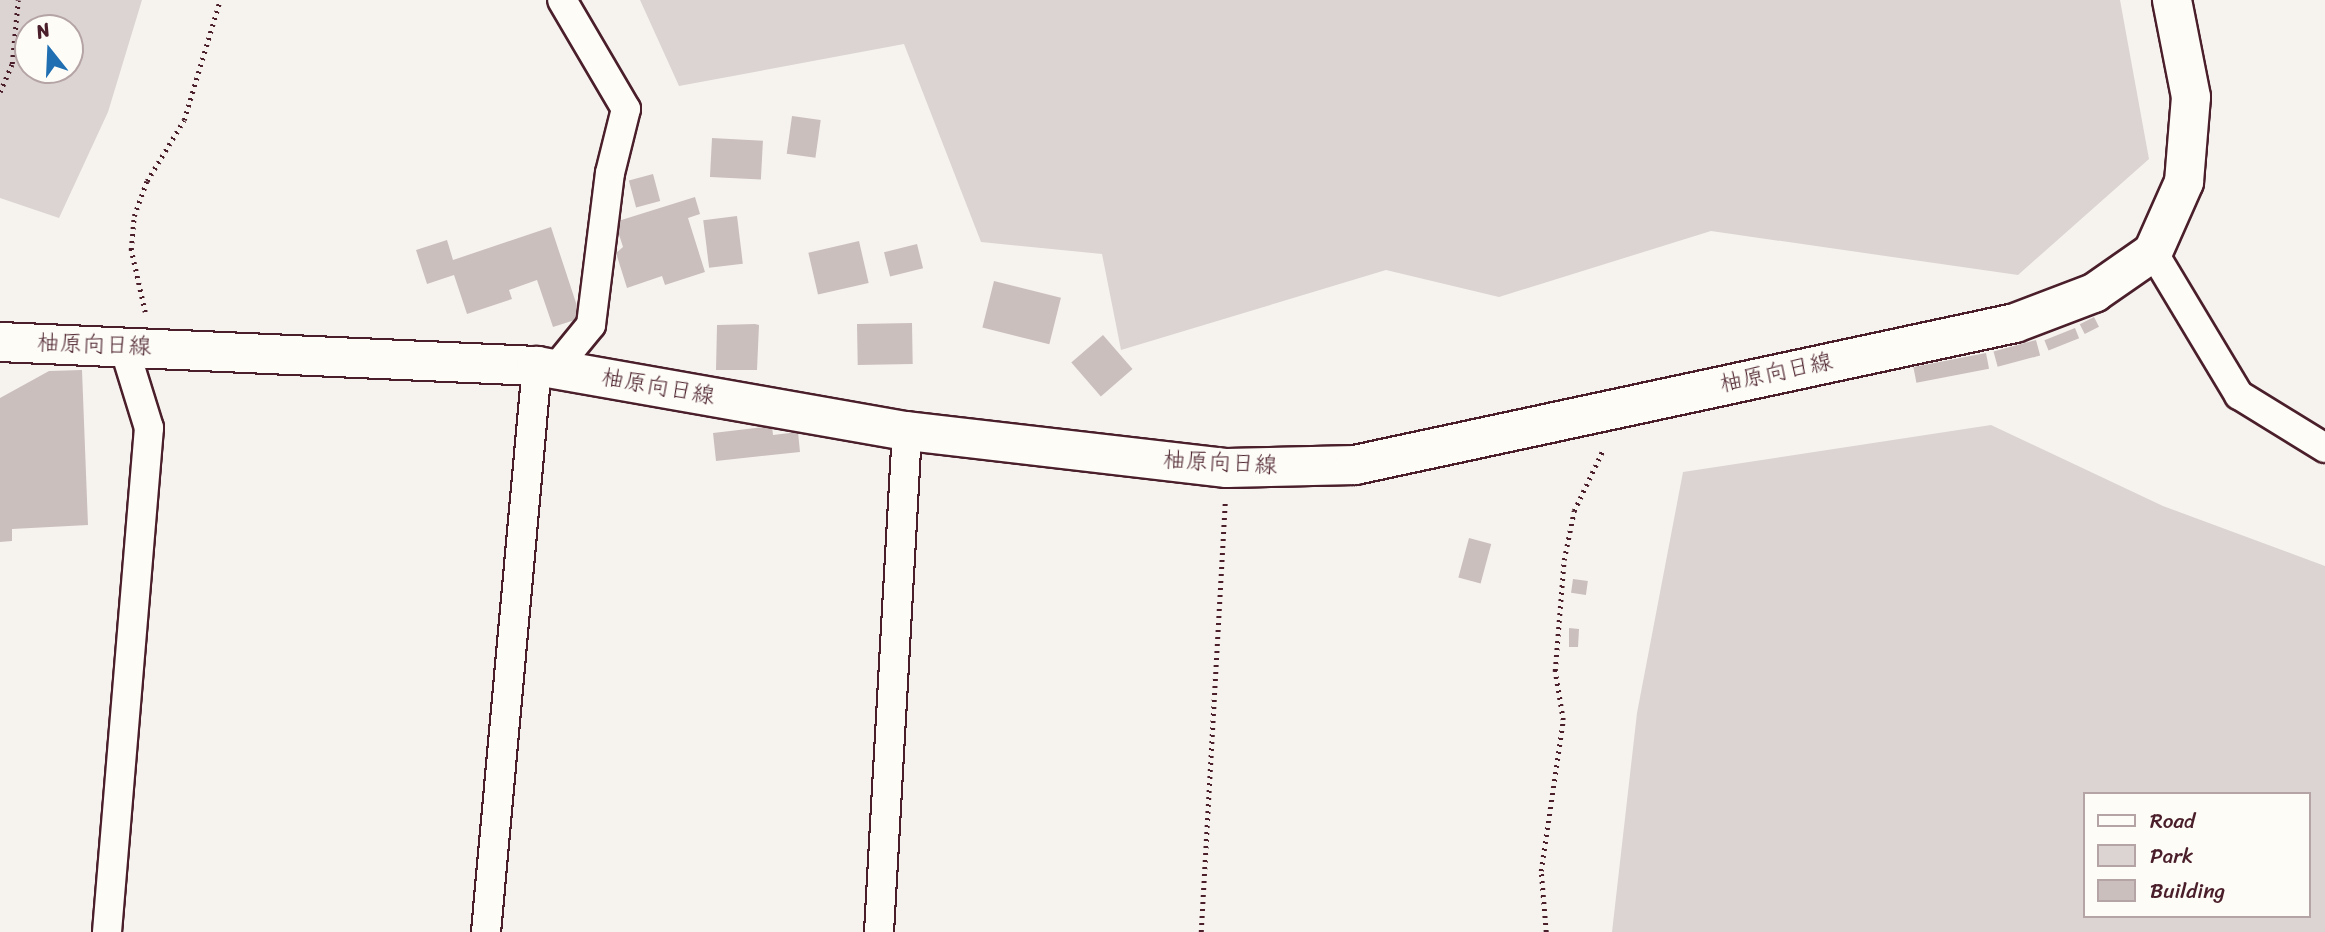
<!DOCTYPE html>
<html>
<head>
<meta charset="utf-8">
<style>
  body { margin:0 }
  #map { position:relative; width:2325px; height:932px; overflow:hidden; background:#f6f3ef; font-family:Sriracha,"Klee One",sans-serif }
  div>[style] { position:absolute }
  [style*='--x'] { left:calc(var(--x)*1px); top:calc(var(--y)*1px); width:calc(var(--w)*1px); rotate:calc(var(--a)*1deg) }
  .green>* { inset:0; background:#dcd4d2 }
  .building>* { inset:0; background:#cbbfbe; transform-origin:0 0 }
  .path>* { height:4.5px; margin-top:-2.25px; transform-origin:0; background:repeating-linear-gradient(90deg,#4a1f2b 0 2px,transparent 0 7px) }
  .roads { filter:drop-shadow(2px 0 #4a1f2b) drop-shadow(-2px 0 #4a1f2b) drop-shadow(0 2px #4a1f2b) drop-shadow(0 -2px #4a1f2b) }
  .minor>* { height:28px; margin:-14px; padding:0 14px; transform-origin:14px; border-radius:14px; background:#fdfcf7 }
  .secondary>* { height:38px; margin:-19px; padding:0 19px; transform-origin:19px; border-radius:19px; background:#fdfcf7 }
  span { translate:-50% -50%; white-space:nowrap; text-align:center; line-height:1.15; -webkit-text-stroke:6px #fdfcf7; paint-order:stroke }
  .street-label { font-size:23px; color:#4a1f2b }
  .legend { position:absolute; left:2083px; top:792px; width:228px; height:126px; box-sizing:border-box; background:#fdfcf7; border:2px solid #b5a4a5; margin:0; padding:9px 12px; list-style:none; font-size:21px; color:#4a1f2b }
  .legend li { display:flex; align-items:center; gap:14px; height:35px }
  .legend b { width:35px; border:2px solid #b5a4a5 }
  .north { position:absolute; left:14px; top:14px; width:70px; height:70px; box-sizing:border-box; background:#fdfcf7; border:2px solid #b5a4a5; border-radius:50%; rotate:342deg; font-size:19px; font-weight:700; line-height:28px; text-align:center; color:#4a1f2b }
  .north::after { content:''; display:block; margin:auto; width:24px; height:32px; background:#1f6fb2; clip-path:polygon(50% 0,100% 100%,50% 72%,0 100%) }
</style>
</head>
<body>
<div id="map">
  <div class="green">
    <i style="clip-path:polygon(evenodd,0 0,142px 0,108px 112px,59px 218px,0 198px,0 0,28px 28px,70px 28px,70px 70px,28px 70px,28px 28px)"></i>
    <i style="clip-path:polygon(640px 0,2120px 0,2149px 159px,2018px 275px,1711px 231px,1499px 297px,1386px 270px,1121px 350px,1102px 254px,981px 242px,904px 44px,679px 86px)"></i>
    <i style="clip-path:polygon(evenodd,1991px 425px,2163px 506px,2325px 566px,2325px 932px,1612px 932px,1637px 713px,1683px 472px,1991px 425px,2085px 794px,2309px 794px,2309px 916px,2085px 916px,2085px 794px)"></i>
  </div>
  <div class="building">
    <i style="left:792px;top:116px;width:29px;height:38px;rotate:8deg"></i>
    <i style="left:712px;top:138px;width:51px;height:39px;rotate:3deg"></i>
    <i style="left:653px;top:174px;width:28px;height:25px;rotate:75deg"></i>
    <i style="clip-path:polygon(695px 197px,700px 214px,688px 218px,705px 272px,665px 285px,662px 276px,627px 288px,616px 253px,623px 247px,615px 222px)"></i>
    <i style="left:737px;top:216px;width:48px;height:34px;rotate:83deg"></i>
    <i style="clip-path:polygon(551px 227px,581px 318px,553px 327px,537px 280px,509px 290px,512px 299px,467px 314px,454px 275px,427px 284px,416px 250px,447px 240px,453px 260px)"></i>
    <i style="left:859px;top:241px;width:43px;height:52px;rotate:77deg"></i>
    <i style="left:917px;top:244px;width:25px;height:34px;rotate:76deg"></i>
    <i style="left:994px;top:281px;width:69px;height:48px;rotate:14deg"></i>
    <i style="left:2094px;top:317px;width:11px;height:16px;rotate:63deg"></i>
    <i style="left:912px;top:323px;width:41px;height:55px;rotate:89deg"></i>
    <i style="clip-path:polygon(755px 324px,759px 325px,757px 370px,716px 370px,717px 325px)"></i>
    <i style="left:2075px;top:328px;width:11px;height:33px;rotate:68deg"></i>
    <i style="left:1103px;top:335px;width:45px;height:42px;rotate:49deg"></i>
    <i style="left:2036px;top:340px;width:16px;height:44px;rotate:75deg"></i>
    <i style="left:1986px;top:353px;width:16px;height:74px;rotate:79deg"></i>
    <i style="clip-path:polygon(82px 370px,88px 525px,12px 529px,12px 541px,0 542px,0 398px,49px 371px)"></i>
    <i style="clip-path:polygon(772px 426px,773px 435px,798px 432px,800px 452px,716px 461px,713px 433px)"></i>
    <i style="left:1469px;top:538px;width:23px;height:41px;rotate:15deg"></i>
    <i style="left:1573px;top:579px;width:15px;height:14px;rotate:8deg"></i>
    <i style="clip-path:polygon(1569px 628px,1579px 629px,1578px 647px,1569px 647px)"></i>
  </div>
  <div class="path">
    <i style="--x:0;--y:92;--w:30;--a:-67"></i>
    <i style="--x:12;--y:64;--w:64;--a:-84.6"></i>
    <i style="--x:145;--y:312;--w:64;--a:-102.7"></i>
    <i style="--x:131;--y:250;--w:34;--a:-85"></i>
    <i style="--x:134;--y:216;--w:37;--a:-70"></i>
    <i style="--x:147;--y:181;--w:71;--a:-58.8"></i>
    <i style="--x:184;--y:120;--w:125;--a:-73.3"></i>
    <i style="--x:1201;--y:932;--w:429;--a:-86.8"></i>
    <i style="--x:1546;--y:932;--w:61;--a:-94.7"></i>
    <i style="--x:1541;--y:871;--w:153;--a:-81.7"></i>
    <i style="--x:1563;--y:720;--w:50;--a:-99.3"></i>
    <i style="--x:1555;--y:671;--w:111;--a:-85.4"></i>
    <i style="--x:1564;--y:560;--w:50;--a:-78.5"></i>
    <i style="--x:1574;--y:511;--w:68;--a:-64.6"></i>
  </div>
  <div class="roads">
    <div class="minor">
      <i style="--x:2153;--y:252;--w:167;--a:59"></i>
      <i style="--x:2239;--y:395;--w:101;--a:31.6"></i>
      <i style="--x:555;--y:369;--w:57;--a:-50.7"></i>
      <i style="--x:591;--y:325;--w:153;--a:-82.9"></i>
      <i style="--x:610;--y:173;--w:66;--a:-76"></i>
      <i style="--x:626;--y:109;--w:126;--a:-120.4"></i>
      <i style="--x:107;--y:932;--w:506;--a:-85.24"></i>
      <i style="--x:149;--y:428;--w:85;--a:-107.2"></i>
      <i style="--x:486;--y:932;--w:568;--a:-84.85"></i>
      <i style="--x:879;--y:932;--w:502;--a:-86.8"></i>
    </div>
    <div class="secondary">
      <i style="--x:0;--y:342;--w:538;--a:2.56"></i>
      <i style="--x:537;--y:366;--w:376;--a:10"></i>
      <i style="--x:907;--y:431;--w:322;--a:6.6"></i>
      <i style="--x:1227;--y:468;--w:128;--a:-1.3"></i>
      <i style="--x:1355;--y:465;--w:675;--a:-12.14"></i>
      <i style="--x:2015;--y:323;--w:85;--a:-20.8"></i>
      <i style="--x:2094;--y:293;--w:72;--a:-34.8"></i>
      <i style="--x:2153;--y:252;--w:77;--a:-66.1"></i>
      <i style="--x:2184;--y:182;--w:85;--a:-85.3"></i>
      <i style="--x:2191;--y:97;--w:99;--a:-101.1"></i>
    </div>
  </div>
  <div class="street-label">
    <span style="left:94px;top:345px;rotate:2deg">柚原向日線</span>
    <span style="left:1776px;top:373px;rotate:-12deg">柚原向日線</span>
    <span style="left:658px;top:387px;rotate:10deg">柚原向日線</span>
    <span style="left:1220px;top:463px;rotate:3deg">柚原向日線</span>
  </div>
  <ul class="legend">
  <li><b style="height:9px;background:#fdfcf7"></b>Road</li>
  <li><b style="height:19px;background:#dcd4d2"></b>Park</li>
  <li><b style="height:19px;background:#cbbfbe"></b>Building</li>
  </ul>
  <div class="north">N</div>
</div>
</body>
</html>
